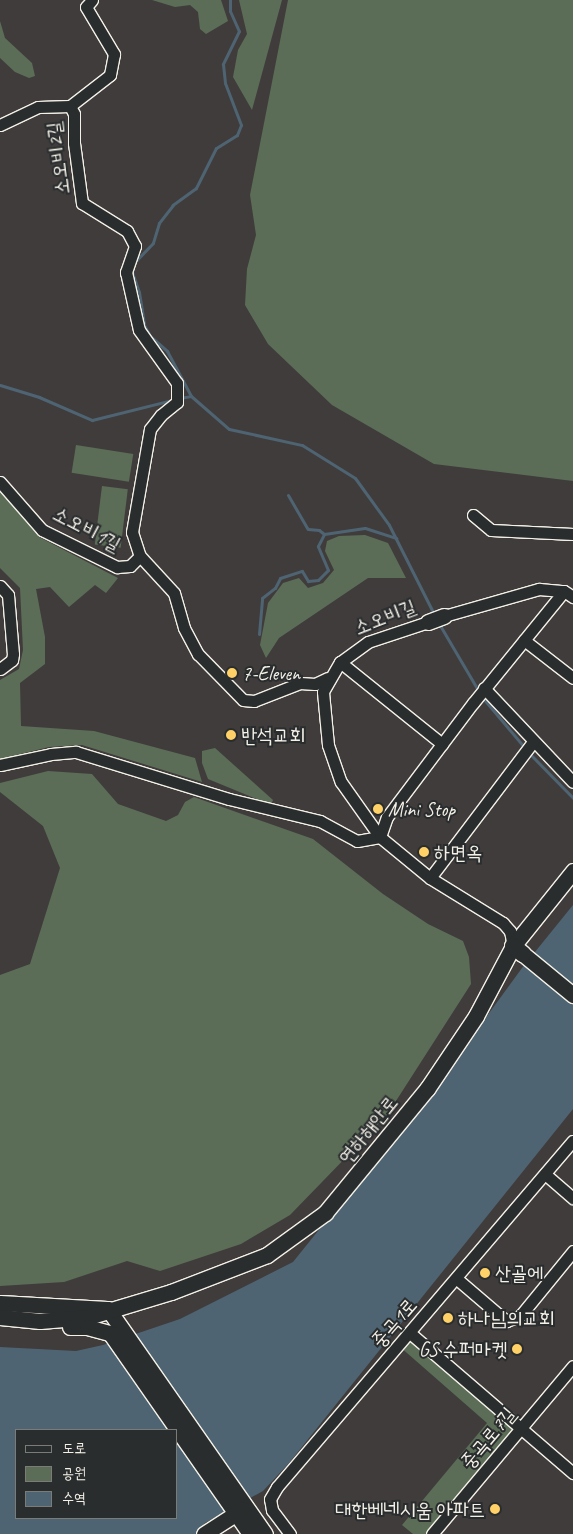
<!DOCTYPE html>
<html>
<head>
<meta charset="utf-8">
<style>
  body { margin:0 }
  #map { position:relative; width:573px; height:1534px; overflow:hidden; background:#403c3c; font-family:Caveat,"Poor Story",sans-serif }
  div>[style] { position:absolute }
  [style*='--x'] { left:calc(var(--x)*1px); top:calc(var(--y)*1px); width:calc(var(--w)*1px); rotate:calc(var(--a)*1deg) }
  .green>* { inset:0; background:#5b6d57; transform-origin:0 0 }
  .water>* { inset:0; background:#4e6472 }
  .stream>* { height:3px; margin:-1.5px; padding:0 1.5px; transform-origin:1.5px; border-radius:1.5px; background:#4e6472 }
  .roads { filter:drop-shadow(1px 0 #f4f1e8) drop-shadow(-1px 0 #f4f1e8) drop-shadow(0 1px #f4f1e8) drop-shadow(0 -1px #f4f1e8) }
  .minor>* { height:11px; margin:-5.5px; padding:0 5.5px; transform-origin:5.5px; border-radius:5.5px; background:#2a2d2e }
  .tertiary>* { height:15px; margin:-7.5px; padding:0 7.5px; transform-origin:7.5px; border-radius:7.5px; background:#2a2d2e }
  .secondary>* { height:16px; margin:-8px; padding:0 8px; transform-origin:8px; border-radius:8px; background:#2a2d2e }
  .dots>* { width:14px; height:14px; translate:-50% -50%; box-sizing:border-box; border:2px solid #2a2d2e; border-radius:50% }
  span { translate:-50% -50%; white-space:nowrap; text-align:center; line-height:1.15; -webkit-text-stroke:4px #2a2d2e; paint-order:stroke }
  .street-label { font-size:20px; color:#f4f1e8 }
  .poi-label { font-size:20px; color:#f4f1e8 }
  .left { translate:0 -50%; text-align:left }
  .right { translate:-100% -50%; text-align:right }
  .legend { position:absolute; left:15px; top:1429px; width:162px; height:90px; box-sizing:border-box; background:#2a2d2e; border:1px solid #7b7b78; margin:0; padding:6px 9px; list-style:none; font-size:15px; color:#f4f1e8 }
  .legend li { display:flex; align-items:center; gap:10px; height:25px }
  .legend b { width:25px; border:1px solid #7b7b78 }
</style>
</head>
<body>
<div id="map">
  <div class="green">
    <i style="clip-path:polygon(152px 0,221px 0,228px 21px,206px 34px,200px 29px,198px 12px,190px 5px,175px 7px)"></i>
    <i style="clip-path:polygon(239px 0,282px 0,252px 110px,233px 77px,238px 50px,247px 34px)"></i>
    <i style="clip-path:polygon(288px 0,573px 0,573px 481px,434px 464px,332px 405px,268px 344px,245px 305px,247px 269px,256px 235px,250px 195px)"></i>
    <i style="clip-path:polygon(0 21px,5px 38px,32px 63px,35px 76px,29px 78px,15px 72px,0 58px)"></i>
    <i style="left:76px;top:445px;width:58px;height:28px;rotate:9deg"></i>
    <i style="left:102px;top:486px;width:26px;height:59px;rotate:7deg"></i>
    <i style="clip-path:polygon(0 490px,39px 537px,118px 578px,106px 593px,95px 585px,69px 607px,50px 587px,36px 589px,45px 637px,45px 664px,20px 683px,21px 726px,94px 731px,195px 758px,202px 782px,82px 745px,49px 747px,0 759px,0 680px,19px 669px,23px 650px,20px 588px,0 568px)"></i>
    <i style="clip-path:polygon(365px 535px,388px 543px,406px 578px,368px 578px,279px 638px,266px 658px,260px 645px,268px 603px,283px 583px,299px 578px,308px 588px,323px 583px,334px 570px,325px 551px,327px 541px,339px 536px)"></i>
    <i style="clip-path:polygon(215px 748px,273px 800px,271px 805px,208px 779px,202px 763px,202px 751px)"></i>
    <i style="clip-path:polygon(48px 771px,92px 774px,118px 804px,166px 821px,178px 815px,185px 802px,194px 797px,313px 839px,383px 894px,428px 924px,463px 941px,469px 957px,471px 984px,387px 1115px,290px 1215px,241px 1244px,160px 1271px,127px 1261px,64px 1282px,0 1286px,0 975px,30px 964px,60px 868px,43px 826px,0 792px,0 783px)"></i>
    <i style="clip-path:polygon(410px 1333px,521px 1429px,432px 1534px,413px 1534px,402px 1525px,487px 1423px,399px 1346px)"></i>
  </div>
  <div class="water">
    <i style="clip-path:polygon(evenodd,573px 905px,573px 1109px,289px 1463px,263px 1491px,205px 1523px,199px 1534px,0 1534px,0 1347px,76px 1351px,103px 1345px,180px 1319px,293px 1262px,449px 1068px,522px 968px,573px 905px,16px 1430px,176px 1430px,176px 1518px,16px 1518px,16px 1430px)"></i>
  </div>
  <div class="stream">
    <i style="--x:230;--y:0;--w:11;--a:90"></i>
    <i style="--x:230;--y:11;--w:22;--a:66"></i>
    <i style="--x:239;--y:31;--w:37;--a:116"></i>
    <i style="--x:223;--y:64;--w:19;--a:84"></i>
    <i style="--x:225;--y:83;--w:45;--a:69.1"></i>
    <i style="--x:241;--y:125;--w:11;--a:112"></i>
    <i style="--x:237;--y:135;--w:25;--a:148"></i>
    <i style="--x:216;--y:148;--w:45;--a:116.6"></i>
    <i style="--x:196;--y:188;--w:29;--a:144"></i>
    <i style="--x:173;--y:205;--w:23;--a:128"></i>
    <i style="--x:159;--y:223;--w:21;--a:107"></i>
    <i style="--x:153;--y:243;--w:28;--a:134"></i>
    <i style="--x:134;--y:263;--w:9;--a:103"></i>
    <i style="--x:132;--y:272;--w:21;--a:71"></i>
    <i style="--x:139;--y:292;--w:33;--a:81"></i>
    <i style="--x:144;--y:325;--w:13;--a:61"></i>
    <i style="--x:150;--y:336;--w:23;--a:41"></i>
    <i style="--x:167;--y:351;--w:51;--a:61.9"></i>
    <i style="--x:191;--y:396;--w:50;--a:41"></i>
    <i style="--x:229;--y:429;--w:75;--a:12.4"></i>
    <i style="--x:302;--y:445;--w:62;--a:31.9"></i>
    <i style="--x:355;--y:478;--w:58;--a:54.1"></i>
    <i style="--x:389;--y:525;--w:100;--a:63.2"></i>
    <i style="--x:0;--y:385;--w:41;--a:17.1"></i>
    <i style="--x:39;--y:397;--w:58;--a:23.5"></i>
    <i style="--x:92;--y:420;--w:82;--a:-14"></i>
    <i style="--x:179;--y:398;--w:12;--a:-9"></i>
    <i style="--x:288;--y:495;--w:39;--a:60"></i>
    <i style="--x:308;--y:529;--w:11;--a:5"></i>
    <i style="--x:319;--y:530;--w:6;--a:39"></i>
    <i style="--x:438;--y:622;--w:81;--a:59.6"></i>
    <i style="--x:259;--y:634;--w:36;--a:-85"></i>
    <i style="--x:262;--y:598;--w:16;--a:-38"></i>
    <i style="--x:275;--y:588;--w:11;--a:-63"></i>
    <i style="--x:280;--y:578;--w:23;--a:-18"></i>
    <i style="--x:302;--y:571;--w:12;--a:59"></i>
    <i style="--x:308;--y:581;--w:10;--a:-6"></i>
    <i style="--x:318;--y:580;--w:14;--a:-45"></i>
    <i style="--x:328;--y:570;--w:26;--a:-113"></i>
    <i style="--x:318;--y:546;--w:13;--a:-63"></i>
    <i style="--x:324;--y:534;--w:41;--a:-8.3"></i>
    <i style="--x:365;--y:528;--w:33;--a:18"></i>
    <i style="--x:482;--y:697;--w:67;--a:49.9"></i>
    <i style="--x:529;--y:753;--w:63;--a:45.6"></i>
  </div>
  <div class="roads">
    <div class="minor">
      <i style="--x:92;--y:0;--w:9;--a:131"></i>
      <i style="--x:86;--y:7;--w:55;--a:59.2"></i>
      <i style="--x:114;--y:54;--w:21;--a:101"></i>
      <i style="--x:110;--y:75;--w:51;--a:142.2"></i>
      <i style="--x:70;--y:106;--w:9;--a:63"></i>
      <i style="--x:74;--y:114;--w:29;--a:90"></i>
      <i style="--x:74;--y:143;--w:61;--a:82.4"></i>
      <i style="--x:82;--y:203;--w:53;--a:31.9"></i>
      <i style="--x:127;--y:231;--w:17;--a:62"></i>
      <i style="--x:135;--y:246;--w:28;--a:109"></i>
      <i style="--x:126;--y:272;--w:59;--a:77.4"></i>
      <i style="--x:139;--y:330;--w:65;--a:54.4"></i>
      <i style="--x:177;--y:383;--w:19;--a:90"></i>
      <i style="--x:177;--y:402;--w:21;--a:141"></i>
      <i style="--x:161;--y:415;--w:18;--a:128"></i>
      <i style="--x:150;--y:429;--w:105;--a:99.9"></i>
      <i style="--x:132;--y:532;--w:25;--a:72"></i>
      <i style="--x:0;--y:125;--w:42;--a:-25.3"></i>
      <i style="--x:38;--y:107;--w:32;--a:-2"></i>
      <i style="--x:0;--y:482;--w:64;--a:48.8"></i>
      <i style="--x:42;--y:530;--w:84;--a:26.3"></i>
      <i style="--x:117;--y:567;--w:13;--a:-4"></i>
      <i style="--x:130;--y:566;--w:14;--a:-45"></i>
      <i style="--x:140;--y:556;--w:50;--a:47.4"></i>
      <i style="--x:174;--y:593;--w:36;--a:74"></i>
      <i style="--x:184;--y:628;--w:30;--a:62"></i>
      <i style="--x:198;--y:654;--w:64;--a:45.6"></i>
      <i style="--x:243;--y:700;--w:11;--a:5"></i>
      <i style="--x:254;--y:701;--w:49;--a:-21.4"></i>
      <i style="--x:300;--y:683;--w:15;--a:4"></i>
      <i style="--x:315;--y:684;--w:14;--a:-25"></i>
      <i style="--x:473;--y:515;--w:23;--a:40"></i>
      <i style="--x:491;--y:530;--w:82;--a:2.8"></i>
      <i style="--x:0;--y:586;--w:12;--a:48"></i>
      <i style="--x:8;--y:595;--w:59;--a:85.2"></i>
      <i style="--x:13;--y:654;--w:6;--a:99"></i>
      <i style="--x:12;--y:660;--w:15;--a:143"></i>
      <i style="--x:444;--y:616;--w:99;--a:-15.9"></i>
      <i style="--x:539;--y:589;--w:25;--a:5"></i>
      <i style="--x:564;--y:591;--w:11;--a:34"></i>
      <i style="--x:428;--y:622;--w:63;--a:161.6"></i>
      <i style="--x:368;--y:642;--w:34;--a:144"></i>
      <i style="--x:340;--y:662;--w:34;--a:120"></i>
      <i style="--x:323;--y:692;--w:53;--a:84.6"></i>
      <i style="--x:328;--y:745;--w:39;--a:71"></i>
      <i style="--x:341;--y:782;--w:67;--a:54.7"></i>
      <i style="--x:380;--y:837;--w:65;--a:39.4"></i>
      <i style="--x:430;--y:878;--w:86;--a:31.7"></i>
      <i style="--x:503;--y:923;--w:11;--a:49"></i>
      <i style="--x:510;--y:931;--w:15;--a:79"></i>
      <i style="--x:524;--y:640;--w:62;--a:37.8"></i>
      <i style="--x:340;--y:662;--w:131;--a:38.8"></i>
      <i style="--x:484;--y:688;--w:129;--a:46.6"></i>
      <i style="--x:0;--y:765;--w:52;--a:-12.2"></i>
      <i style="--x:51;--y:754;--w:25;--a:-5"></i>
      <i style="--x:76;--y:752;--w:160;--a:17.1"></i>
      <i style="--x:229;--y:799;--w:94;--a:13.6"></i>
      <i style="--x:320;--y:821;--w:42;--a:28.4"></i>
      <i style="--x:357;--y:841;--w:23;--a:-10"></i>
      <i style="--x:380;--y:837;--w:21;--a:-71"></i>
      <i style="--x:387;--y:817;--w:143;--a:-53"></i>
      <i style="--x:473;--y:703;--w:144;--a:-50.9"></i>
      <i style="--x:430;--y:878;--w:171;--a:-52.9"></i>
      <i style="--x:545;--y:1174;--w:37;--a:41"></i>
      <i style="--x:457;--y:1279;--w:65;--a:40.6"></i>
      <i style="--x:506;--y:1321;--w:15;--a:-20"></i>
      <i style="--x:520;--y:1316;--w:84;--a:-50.8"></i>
      <i style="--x:410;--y:1333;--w:215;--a:40.7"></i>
      <i style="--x:290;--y:1534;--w:30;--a:-127"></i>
      <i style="--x:272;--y:1510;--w:11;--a:-100"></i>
      <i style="--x:270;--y:1499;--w:14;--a:-60"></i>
      <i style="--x:277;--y:1487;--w:455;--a:-49.5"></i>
      <i style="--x:432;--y:1534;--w:219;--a:-50"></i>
    </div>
    <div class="tertiary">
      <i style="--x:428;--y:622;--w:17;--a:-21"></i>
      <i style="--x:523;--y:954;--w:65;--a:39.4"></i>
      <i style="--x:0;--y:1303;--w:107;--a:3.2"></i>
      <i style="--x:108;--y:1309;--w:274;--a:55.1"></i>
      <i style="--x:0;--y:1317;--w:40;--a:5.7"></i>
      <i style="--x:40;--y:1321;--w:48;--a:-4.8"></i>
      <i style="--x:88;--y:1317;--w:87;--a:-16.8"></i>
      <i style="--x:171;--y:1292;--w:103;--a:-21.1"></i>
      <i style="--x:267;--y:1255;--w:72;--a:-35.9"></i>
      <i style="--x:325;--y:1213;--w:161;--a:-50.6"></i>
      <i style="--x:427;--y:1089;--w:88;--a:-56.1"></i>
      <i style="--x:476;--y:1016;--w:79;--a:-62.1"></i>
      <i style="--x:513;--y:946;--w:96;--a:-51.3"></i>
      <i style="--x:70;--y:1327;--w:17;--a:0"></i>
      <i style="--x:87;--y:1327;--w:24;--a:15"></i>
      <i style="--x:110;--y:1333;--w:245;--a:55.1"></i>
      <i style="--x:204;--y:1534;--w:46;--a:-32.7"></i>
    </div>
    <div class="secondary">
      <i style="--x:513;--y:946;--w:13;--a:39"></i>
    </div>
  </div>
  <div class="dots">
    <i style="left:232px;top:673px;background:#ffd166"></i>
    <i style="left:231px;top:735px;background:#ffd166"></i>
    <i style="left:378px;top:809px;background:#ffd166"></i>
    <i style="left:424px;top:852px;background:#ffd166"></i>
    <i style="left:485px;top:1273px;background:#ffd166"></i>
    <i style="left:448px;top:1318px;background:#ffd166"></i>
    <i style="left:517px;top:1349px;background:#ffd166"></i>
    <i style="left:495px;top:1509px;background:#ffd166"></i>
  </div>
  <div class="street-label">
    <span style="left:58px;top:158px;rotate:-97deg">소오비2길</span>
    <span style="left:87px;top:529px;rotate:28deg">소오비1길</span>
    <span style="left:385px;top:617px;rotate:-21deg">소오비길</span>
    <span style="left:368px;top:1130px;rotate:-51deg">연하해안로</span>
    <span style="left:394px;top:1323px;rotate:-49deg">중곡1로</span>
    <span style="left:488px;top:1438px;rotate:-50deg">중곡로7길</span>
  </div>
  <div class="poi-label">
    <span class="left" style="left:242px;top:673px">7-Eleven</span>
    <span class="left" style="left:241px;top:735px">반석교회</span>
    <span class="left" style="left:388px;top:809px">Mini Stop</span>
    <span class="left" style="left:434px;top:852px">하면옥</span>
    <span class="left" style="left:495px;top:1273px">산골에</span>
    <span class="left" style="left:458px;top:1318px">하나님의교회</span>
    <span class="right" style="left:507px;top:1349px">GS 수퍼마켓</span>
    <span class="right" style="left:485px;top:1509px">대한베네시움 아파트</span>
  </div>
  <ul class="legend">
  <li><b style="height:6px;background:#2a2d2e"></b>도로</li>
  <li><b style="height:14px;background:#5b6d57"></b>공원</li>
  <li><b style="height:14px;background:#4e6472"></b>수역</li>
  </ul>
</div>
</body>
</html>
